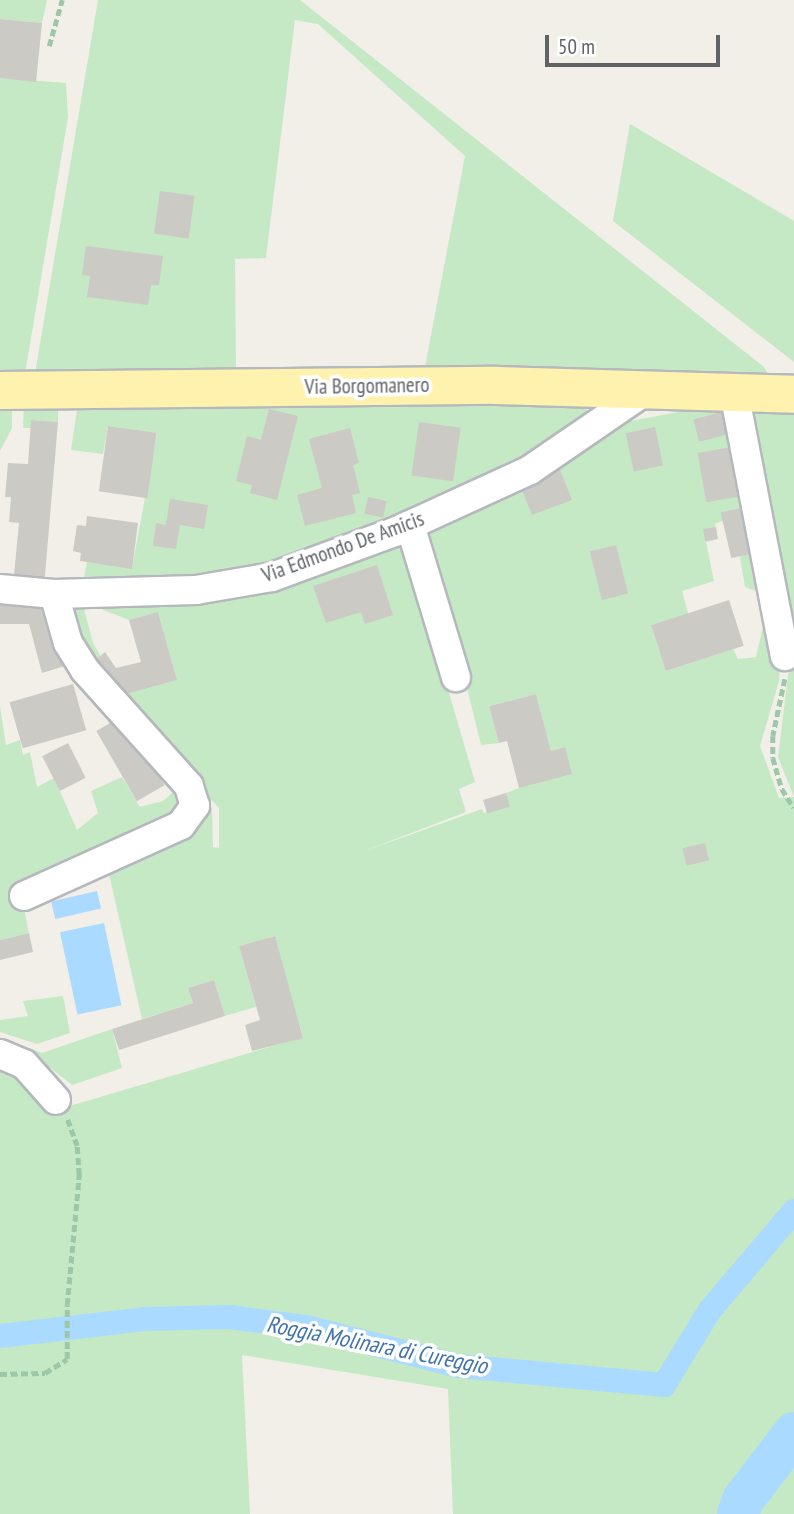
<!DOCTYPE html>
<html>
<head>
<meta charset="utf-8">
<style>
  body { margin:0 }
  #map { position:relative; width:794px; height:1514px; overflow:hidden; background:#f1efe8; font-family:"PT Sans Narrow",sans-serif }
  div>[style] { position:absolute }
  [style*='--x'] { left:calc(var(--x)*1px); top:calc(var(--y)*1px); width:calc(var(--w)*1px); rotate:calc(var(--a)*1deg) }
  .green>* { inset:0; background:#c5e8c5 }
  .water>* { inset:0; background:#aadaff; transform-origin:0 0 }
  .canal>* { height:24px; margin:-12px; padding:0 12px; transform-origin:12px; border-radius:12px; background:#aadaff }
  .river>* { height:42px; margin:-21px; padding:0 21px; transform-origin:21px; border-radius:21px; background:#aadaff }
  .building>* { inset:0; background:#cccac5; transform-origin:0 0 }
  .path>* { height:4.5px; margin-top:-2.25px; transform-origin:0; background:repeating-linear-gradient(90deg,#9cc7a9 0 7px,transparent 0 10.5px) }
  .roads { filter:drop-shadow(2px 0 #b5b8bc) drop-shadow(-2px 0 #b5b8bc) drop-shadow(0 2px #b5b8bc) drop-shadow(0 -2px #b5b8bc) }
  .minor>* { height:28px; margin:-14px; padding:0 14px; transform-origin:14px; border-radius:14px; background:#fff }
  .major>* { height:37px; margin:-18.5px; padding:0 18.5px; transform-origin:18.5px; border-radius:18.5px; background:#fff2af }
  span { translate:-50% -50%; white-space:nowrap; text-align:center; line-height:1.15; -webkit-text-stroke:7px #fff; paint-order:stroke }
  .street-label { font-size:21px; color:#5f6368 }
  .water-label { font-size:23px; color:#4174aa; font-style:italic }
  .scale { position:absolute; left:545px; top:35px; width:175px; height:32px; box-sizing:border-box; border:4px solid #5f6368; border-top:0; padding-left:9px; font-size:21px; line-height:24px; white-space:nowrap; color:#5f6368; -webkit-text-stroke:5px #fff; paint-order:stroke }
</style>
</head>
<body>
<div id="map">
  <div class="green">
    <i style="clip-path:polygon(0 0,47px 0,42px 23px,0 19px)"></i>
    <i style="clip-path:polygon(98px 0,300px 0,764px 367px,771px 379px,424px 372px,465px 156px,318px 24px,295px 20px,266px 258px,235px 259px,236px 376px,34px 379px)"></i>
    <i style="clip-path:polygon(0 78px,66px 83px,68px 117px,24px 380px,0 381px)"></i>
    <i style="clip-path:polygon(630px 124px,794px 221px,794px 362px,613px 221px)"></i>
    <i style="clip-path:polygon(24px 401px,58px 401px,58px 422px,32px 420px,31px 428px,23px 428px)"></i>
    <i style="clip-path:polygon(78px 403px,587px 403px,586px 422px,527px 460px,408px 517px,268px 567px,198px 580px,117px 580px,84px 577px,87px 562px,132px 568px,157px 433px,108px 426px,103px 454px,71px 450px)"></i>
    <i style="clip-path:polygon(evenodd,727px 403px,769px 596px,745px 587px,740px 557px,722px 521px,715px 524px,718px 539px,706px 542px,714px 581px,682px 591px,689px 617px,652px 629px,666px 671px,733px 649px,738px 659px,756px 657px,764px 623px,774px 629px,781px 657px,779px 681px,760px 746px,779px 798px,794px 797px,794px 1514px,453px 1514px,448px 1389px,242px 1355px,250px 1514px,0 1514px,0 1061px,56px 1110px,303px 1037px,274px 936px,239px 946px,256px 1007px,225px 1016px,214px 980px,188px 988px,193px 1003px,142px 1019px,107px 865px,202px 797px,212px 808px,213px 847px,219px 848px,219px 808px,110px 693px,61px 606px,83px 605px,93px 643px,123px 695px,177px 680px,158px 612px,129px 620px,103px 610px,103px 605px,403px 539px,486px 508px,625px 422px,727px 403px,465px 680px,481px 745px,499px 743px,489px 706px,536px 694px,551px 751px,565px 747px,519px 788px,506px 793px,509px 806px,484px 813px,482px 809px,359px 853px,466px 812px,459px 789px,475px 782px,447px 686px,465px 680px)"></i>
    <i style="clip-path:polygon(0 404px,12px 404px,12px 428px,0 451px)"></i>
    <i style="clip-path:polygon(742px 404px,794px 406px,794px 797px,778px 757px,790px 659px)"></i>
    <i style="clip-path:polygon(0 706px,6px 745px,20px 740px,23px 755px,30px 752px,37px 787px,54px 778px,77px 830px,98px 813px,91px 791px,122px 777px,140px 807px,163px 801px,178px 788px,183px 810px,24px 908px,29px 933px,0 940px)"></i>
    <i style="clip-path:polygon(63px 996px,70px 1033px,37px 1044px,0 1032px,0 1020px,28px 1016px,23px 1001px)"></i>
    <i style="clip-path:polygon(112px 1029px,122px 1068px,72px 1085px,48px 1066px,0 1046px,0 1037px,42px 1053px)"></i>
  </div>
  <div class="water">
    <i style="left:97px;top:891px;width:18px;height:47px;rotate:77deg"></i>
    <i style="left:104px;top:923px;width:84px;height:45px;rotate:78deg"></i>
  </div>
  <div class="canal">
    <i style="--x:0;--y:1336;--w:145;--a:-6.7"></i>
    <i style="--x:144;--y:1319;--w:85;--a:-1.3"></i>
    <i style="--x:229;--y:1317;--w:78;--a:7.4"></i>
    <i style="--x:306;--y:1327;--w:158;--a:14.3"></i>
    <i style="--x:459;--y:1366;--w:206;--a:5.3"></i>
    <i style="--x:664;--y:1385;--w:88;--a:-58.5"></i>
    <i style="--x:710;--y:1310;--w:130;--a:-49.7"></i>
  </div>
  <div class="river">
    <i style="--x:738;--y:1514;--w:15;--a:-70"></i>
    <i style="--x:743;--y:1500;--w:84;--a:-52.7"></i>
  </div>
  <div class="building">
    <i style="clip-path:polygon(0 19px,42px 23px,36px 82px,0 78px)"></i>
    <i style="left:160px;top:191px;width:35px;height:43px;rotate:8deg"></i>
    <i style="clip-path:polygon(86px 246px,163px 256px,159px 285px,151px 285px,148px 305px,87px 297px,90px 276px,82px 275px)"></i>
    <i style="clip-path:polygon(269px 409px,298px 416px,277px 500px,250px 493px,252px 485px,236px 481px,247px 436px,261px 440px)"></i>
    <i style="left:729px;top:410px;width:23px;height:37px;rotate:75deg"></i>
    <i style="clip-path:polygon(31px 420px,58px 422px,44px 587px,13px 585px,19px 523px,9px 522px,11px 497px,5px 497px,8px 463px,28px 464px)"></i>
    <i style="left:419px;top:422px;width:42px;height:54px;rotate:8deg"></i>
    <i style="left:108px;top:426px;width:49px;height:66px;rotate:8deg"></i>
    <i style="left:655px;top:427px;width:39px;height:30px;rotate:78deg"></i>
    <i style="clip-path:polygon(350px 428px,359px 463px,353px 465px,360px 493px,352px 495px,356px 513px,305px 526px,297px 495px,322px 488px,309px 439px)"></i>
    <i style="left:738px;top:446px;width:50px;height:41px;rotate:80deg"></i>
    <i style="clip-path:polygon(559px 467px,572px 500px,532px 515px,521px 488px)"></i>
    <i style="left:368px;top:497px;width:19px;height:17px;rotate:12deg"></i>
    <i style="clip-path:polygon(170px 499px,208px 505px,204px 529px,180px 525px,176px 549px,153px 546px,156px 523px,166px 525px)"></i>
    <i style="left:749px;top:506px;width:47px;height:29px;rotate:77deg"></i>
    <i style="clip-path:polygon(87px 516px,138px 523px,132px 569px,80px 561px,81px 553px,73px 551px,77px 525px,86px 526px)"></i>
    <i style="left:716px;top:527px;width:12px;height:13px;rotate:81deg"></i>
    <i style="left:616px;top:545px;width:50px;height:27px;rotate:76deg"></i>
    <i style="clip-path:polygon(377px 565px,393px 615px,365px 624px,361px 612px,326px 623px,313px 586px)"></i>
    <i style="clip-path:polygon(0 597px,52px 600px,68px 665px,42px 673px,29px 624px,0 624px)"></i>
    <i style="left:729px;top:600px;width:48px;height:82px;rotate:72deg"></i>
    <i style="clip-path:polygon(158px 612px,177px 680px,123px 695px,92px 663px,105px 652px,116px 668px,141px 662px,129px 620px)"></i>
    <i style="left:73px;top:684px;width:48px;height:66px;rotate:74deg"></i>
    <i style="clip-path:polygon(536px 694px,551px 751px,565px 747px,572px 774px,519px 788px,507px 741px,499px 743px,489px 706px)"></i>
    <i style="left:124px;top:715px;width:81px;height:32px;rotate:60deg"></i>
    <i style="left:68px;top:743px;width:39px;height:29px;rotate:63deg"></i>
    <i style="left:506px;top:793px;width:14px;height:24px;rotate:73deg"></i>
    <i style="left:705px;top:843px;width:18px;height:23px;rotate:77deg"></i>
    <i style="clip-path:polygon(29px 933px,33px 952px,0 960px,0 940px)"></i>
    <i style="clip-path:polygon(275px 936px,303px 1038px,252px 1051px,245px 1025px,260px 1020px,239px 946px)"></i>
    <i style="clip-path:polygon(214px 980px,225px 1016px,119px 1050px,112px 1029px,193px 1003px,188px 988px)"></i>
  </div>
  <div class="path">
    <i style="--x:49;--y:46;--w:48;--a:-74.2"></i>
    <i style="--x:785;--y:679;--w:58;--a:101.9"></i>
    <i style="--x:773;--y:736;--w:22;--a:90"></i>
    <i style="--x:773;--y:758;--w:32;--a:74"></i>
    <i style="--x:782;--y:789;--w:22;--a:58"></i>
    <i style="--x:0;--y:1374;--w:45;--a:-1.3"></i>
    <i style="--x:45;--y:1373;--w:26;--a:-32"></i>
    <i style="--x:67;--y:1359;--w:54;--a:-90"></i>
    <i style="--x:67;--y:1305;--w:131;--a:-84.7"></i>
    <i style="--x:79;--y:1175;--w:29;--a:-94"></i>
    <i style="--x:77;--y:1146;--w:29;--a:-110"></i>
  </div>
  <div class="roads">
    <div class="minor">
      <i style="--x:734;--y:392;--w:269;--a:79.1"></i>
      <i style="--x:410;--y:525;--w:159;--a:73.2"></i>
      <i style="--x:0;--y:589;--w:54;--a:5.3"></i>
      <i style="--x:54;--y:594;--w:142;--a:-1.6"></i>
      <i style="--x:196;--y:590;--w:77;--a:-9.7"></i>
      <i style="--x:272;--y:577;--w:133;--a:-20.2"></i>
      <i style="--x:397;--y:531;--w:146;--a:-24.6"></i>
      <i style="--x:530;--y:470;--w:147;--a:-34.4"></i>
      <i style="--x:24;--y:896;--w:172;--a:-24.3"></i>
      <i style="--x:181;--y:825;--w:24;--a:-54"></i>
      <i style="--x:195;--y:806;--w:21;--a:-107"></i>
      <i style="--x:189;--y:786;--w:156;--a:-131.9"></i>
      <i style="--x:85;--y:670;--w:32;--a:-122"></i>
      <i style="--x:68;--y:643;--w:51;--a:-105.9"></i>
      <i style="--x:0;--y:1054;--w:26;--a:23"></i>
      <i style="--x:24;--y:1064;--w:48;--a:48.4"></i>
    </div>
    <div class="major">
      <i style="--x:0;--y:390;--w:496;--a:-0.6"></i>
      <i style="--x:496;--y:385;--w:298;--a:1.7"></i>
    </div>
  </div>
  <div class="street-label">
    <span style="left:367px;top:386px;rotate:-1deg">Via Borgomanero</span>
    <span style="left:343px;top:547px;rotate:-20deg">Via Edmondo De Amicis</span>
  </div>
  <div class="water-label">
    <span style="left:377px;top:1345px;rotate:11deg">Roggia Molinara di Cureggio</span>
  </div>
  <div class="scale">50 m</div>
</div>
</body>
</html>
